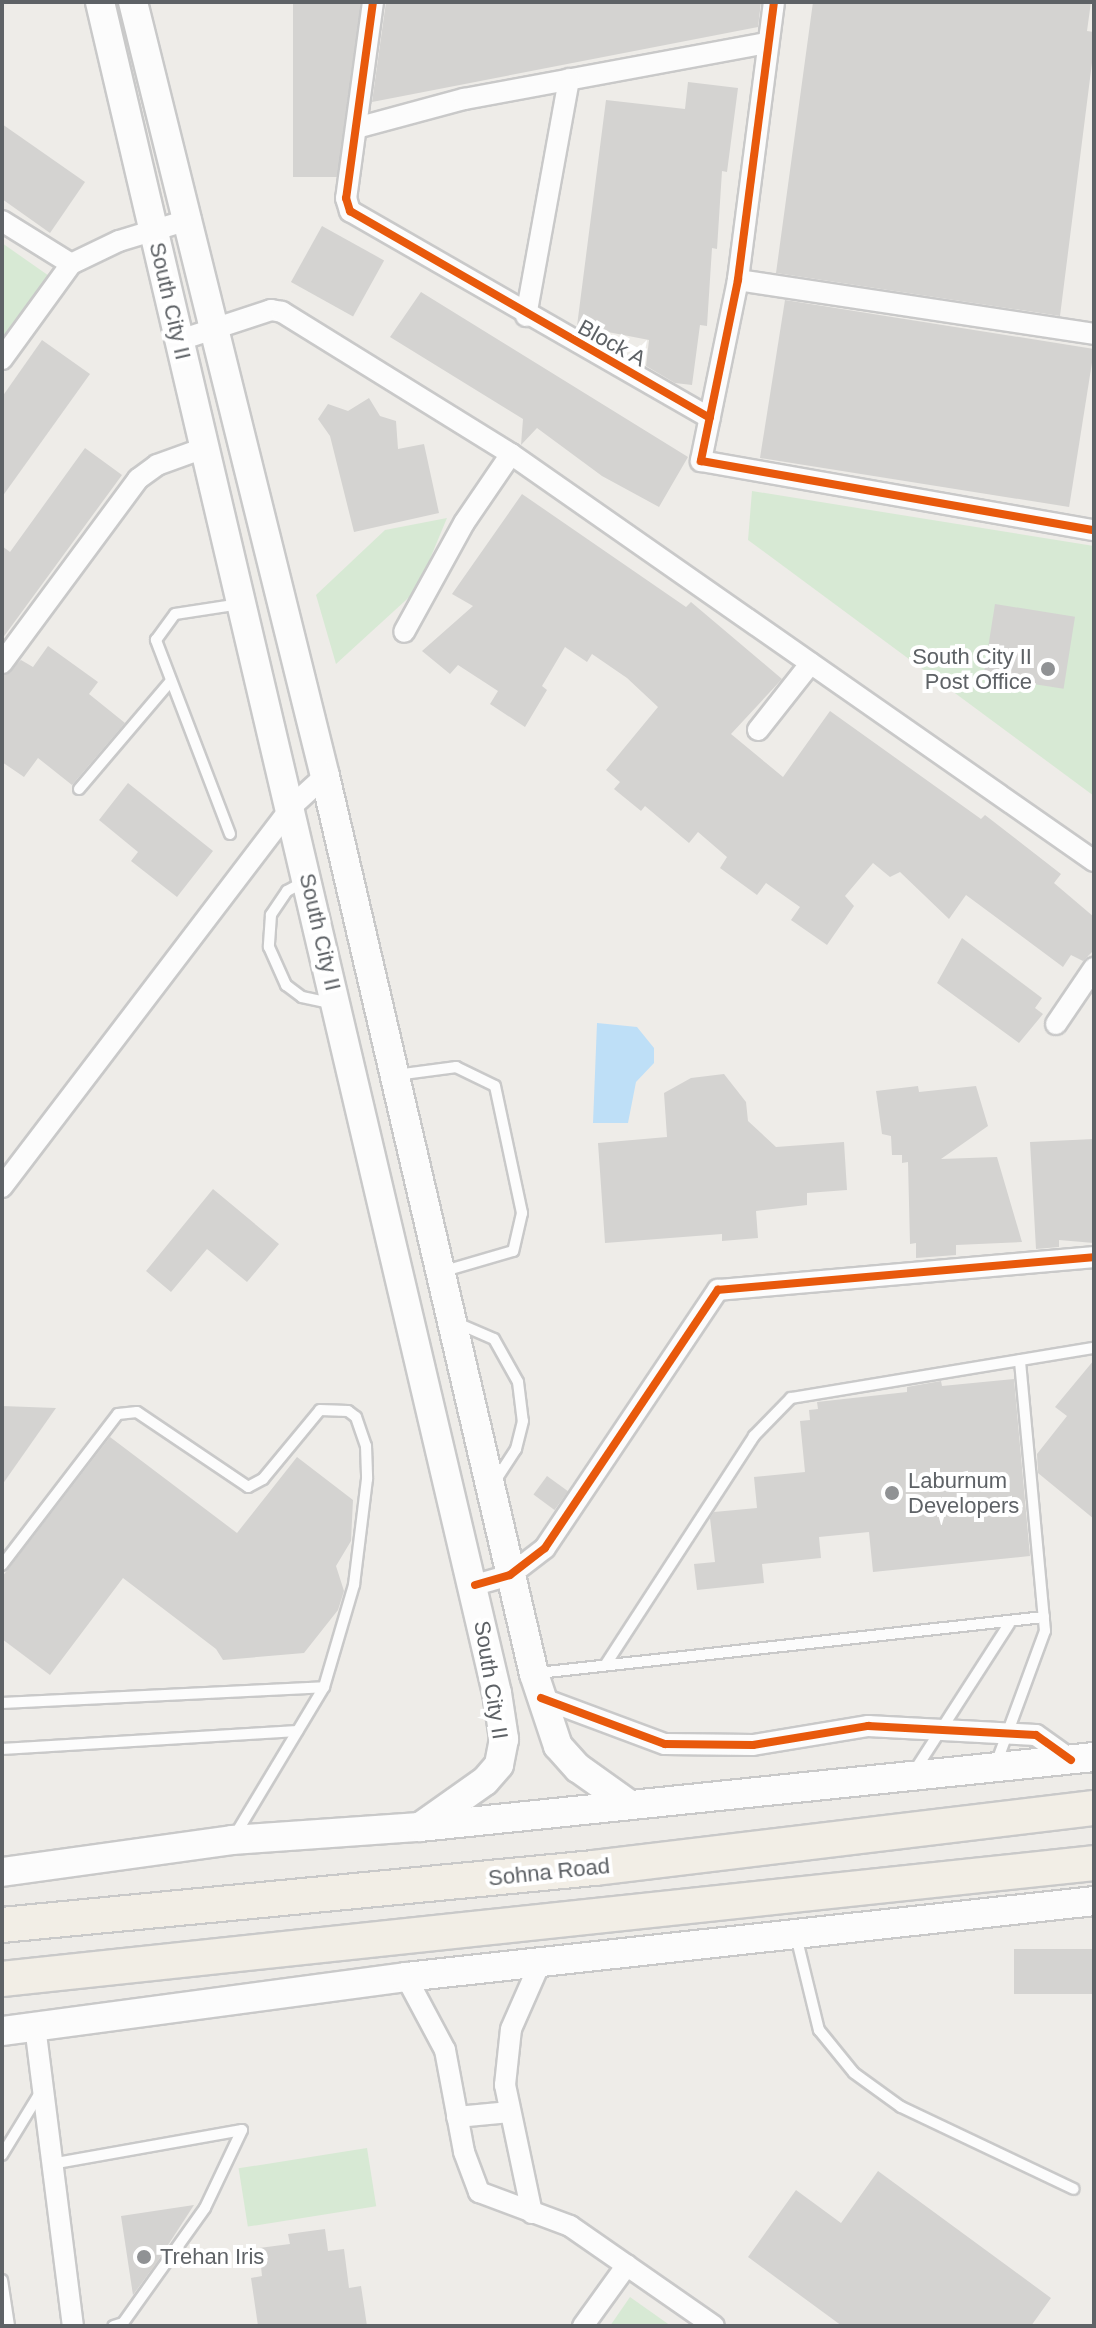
<!DOCTYPE html>
<html>
<head>
<meta charset="utf-8">
<style>
  body { margin:0 }
  #map { position:relative; width:1096px; height:2328px; overflow:hidden; background:#eeece8; font-family:Arial,sans-serif }
  div>[style] { position:absolute }
  [style*='--x'] { left:calc(var(--x)*1px); top:calc(var(--y)*1px); width:calc(var(--w)*1px); rotate:calc(var(--a)*1deg) }
  .green>* { inset:0; background:#d7e9d4; transform-origin:0 0 }
  .water>* { inset:0; background:#bedff7 }
  .building>* { inset:0; background:#d4d3d1; transform-origin:0 0 }
  .roads { filter:drop-shadow(2px 0 #c9c9c9) drop-shadow(-2px 0 #c9c9c9) drop-shadow(0 2px #c9c9c9) drop-shadow(0 -2px #c9c9c9) }
  .service>* { height:10px; margin:-5px; padding:0 5px; transform-origin:5px; border-radius:5px; background:#fcfcfc }
  .minor>* { height:20px; margin:-10px; padding:0 10px; transform-origin:10px; border-radius:10px; background:#fcfcfc }
  .secondary>* { height:28px; margin:-14px; padding:0 14px; transform-origin:14px; border-radius:14px; background:#fcfcfc }
  .trunk>* { height:34px; margin:-17px; padding:0 17px; transform-origin:17px; border-radius:17px; background:#f2eee6 }
  .cycleway>* { height:8px; margin:-4px; padding:0 4px; transform-origin:4px; border-radius:4px; background:#e8590c }
  .dots>* { width:22px; height:22px; translate:-50% -50%; box-sizing:border-box; border:4px solid #fff; border-radius:50% }
  span { translate:-50% -50%; white-space:nowrap; text-align:center; line-height:1.15; -webkit-text-stroke:8px #fff; paint-order:stroke }
  .street-label { font-size:22px; color:#5e6266 }
  .poi-label { font-size:22px; color:#5e6266 }
  .right { translate:-100% -50%; text-align:right }
  .left { translate:0 -50%; text-align:left }
  .frame { position:absolute; inset:0; border:4px solid #5e6266; pointer-events:none }
</style>
</head>
<body>
<div id="map">
  <div class="green">
    <i style="clip-path:polygon(2px 243px,52px 278px,2px 349px)"></i>
    <i style="clip-path:polygon(752px 491px,1094px 546px,1094px 796px,748px 540px)"></i>
    <i style="clip-path:polygon(447px 518px,417px 590px,336px 664px,316px 595px,385px 530px)"></i>
    <i style="left:367px;top:2148px;width:59px;height:130px;rotate:81deg"></i>
    <i style="clip-path:polygon(630px 2297px,671px 2326px,610px 2326px)"></i>
  </div>
  <div class="water">
    <i style="clip-path:polygon(597px 1023px,637px 1027px,654px 1048px,654px 1063px,636px 1082px,628px 1123px,593px 1123px)"></i>
  </div>
  <div class="building">
    <i style="left:293px;top:2px;width:67px;height:175px"></i>
    <i style="clip-path:polygon(386px 2px,761px 2px,758px 27px,372px 102px)"></i>
    <i style="clip-path:polygon(813px 2px,1091px 2px,1087px 31px,1094px 32px,1094px 47px,1060px 316px,776px 273px)"></i>
    <i style="clip-path:polygon(688px 82px,738px 88px,727px 172px,722px 171px,717px 249px,712px 248px,707px 326px,700px 325px,692px 385px,675px 383px,646px 366px,649px 340px,577px 326px,606px 100px,685px 109px)"></i>
    <i style="clip-path:polygon(2px 124px,85px 182px,50px 233px,2px 199px)"></i>
    <i style="left:322px;top:226px;width:71px;height:64px;rotate:29deg"></i>
    <i style="clip-path:polygon(421px 292px,688px 457px,659px 507px,602px 476px,537px 428px,521px 445px,523px 419px,390px 337px)"></i>
    <i style="left:785px;top:300px;width:313px;height:160px;rotate:9deg"></i>
    <i style="clip-path:polygon(42px 340px,90px 374px,2px 497px,2px 397px)"></i>
    <i style="clip-path:polygon(369px 398px,380px 416px,396px 421px,398px 449px,424px 444px,439px 513px,354px 532px,330px 436px,318px 419px,328px 404px,348px 411px)"></i>
    <i style="clip-path:polygon(85px 448px,122px 475px,2px 639px,2px 546px,10px 552px)"></i>
    <i style="clip-path:polygon(522px 494px,686px 607px,691px 602px,782px 679px,731px 734px,783px 777px,830px 711px,981px 819px,985px 815px,1061px 874px,1054px 883px,1094px 917px,1094px 950px,1083px 961px,1071px 955px,1063px 967px,966px 895px,949px 919px,900px 872px,890px 877px,873px 863px,845px 896px,854px 906px,827px 945px,791px 920px,800px 907px,766px 883px,757px 895px,720px 868px,727px 857px,698px 832px,689px 843px,645px 806px,641px 811px,614px 789px,620px 782px,606px 770px,658px 707px,627px 678px,592px 654px,587px 662px,565px 647px,542px 686px,547px 690px,525px 727px,490px 704px,498px 691px,458px 665px,450px 674px,422px 651px,473px 606px,452px 594px)"></i>
    <i style="left:995px;top:604px;width:81px;height:73px;rotate:9deg"></i>
    <i style="clip-path:polygon(48px 646px,98px 682px,89px 694px,125px 723px,72px 785px,38px 758px,24px 777px,2px 762px,2px 676px,21px 660px,33px 667px)"></i>
    <i style="clip-path:polygon(128px 783px,213px 851px,177px 897px,131px 861px,138px 852px,99px 820px)"></i>
    <i style="clip-path:polygon(962px 938px,1042px 998px,1035px 1008px,1043px 1014px,1019px 1043px,937px 983px)"></i>
    <i style="clip-path:polygon(724px 1074px,746px 1102px,748px 1121px,776px 1147px,844px 1142px,847px 1190px,807px 1193px,807px 1205px,756px 1211px,758px 1238px,722px 1241px,722px 1234px,605px 1243px,598px 1143px,667px 1137px,664px 1093px,691px 1078px)"></i>
    <i style="clip-path:polygon(918px 1086px,919px 1092px,976px 1086px,988px 1126px,941px 1159px,997px 1157px,1022px 1242px,956px 1245px,956px 1255px,916px 1258px,916px 1243px,910px 1244px,908px 1162px,902px 1163px,902px 1155px,892px 1155px,891px 1136px,882px 1134px,876px 1091px)"></i>
    <i style="clip-path:polygon(1094px 1139px,1094px 1243px,1059px 1240px,1059px 1247px,1036px 1249px,1030px 1142px)"></i>
    <i style="clip-path:polygon(213px 1189px,279px 1244px,247px 1282px,207px 1249px,171px 1292px,146px 1271px)"></i>
    <i style="clip-path:polygon(1094px 1360px,1094px 1519px,1038px 1473px,1037px 1454px,1067px 1416px,1055px 1407px)"></i>
    <i style="clip-path:polygon(1014px 1379px,1030px 1556px,873px 1572px,869px 1532px,819px 1537px,821px 1558px,762px 1564px,764px 1583px,697px 1590px,694px 1564px,715px 1562px,710px 1518px,714px 1512px,757px 1508px,754px 1477px,805px 1472px,800px 1421px,810px 1420px,809px 1410px,818px 1409px,817px 1402px,907px 1392px,907px 1387px,941px 1381px,942px 1386px)"></i>
    <i style="clip-path:polygon(2px 1406px,56px 1408px,2px 1485px)"></i>
    <i style="clip-path:polygon(110px 1437px,237px 1533px,297px 1457px,353px 1500px,351px 1541px,336px 1566px,344px 1591px,338px 1610px,304px 1653px,223px 1660px,216px 1649px,123px 1578px,50px 1675px,2px 1639px,2px 1577px)"></i>
    <i style="left:547px;top:1476px;width:26px;height:23px;rotate:36deg"></i>
    <i style="left:1094px;top:1949px;width:45px;height:80px;rotate:90deg"></i>
    <i style="clip-path:polygon(878px 2171px,1051px 2298px,1031px 2326px,842px 2326px,748px 2257px,796px 2190px,841px 2223px)"></i>
    <i style="clip-path:polygon(194px 2205px,157px 2262px,133px 2295px,121px 2216px)"></i>
    <i style="clip-path:polygon(325px 2229px,328px 2251px,344px 2249px,349px 2288px,361px 2286px,367px 2326px,258px 2326px,251px 2278px,262px 2276px,259px 2248px,290px 2244px,288px 2234px)"></i>
  </div>
  <div class="roads">
    <div class="service">
      <i style="--x:79;--y:789;--w:142;--a:-49.6"></i>
      <i style="--x:230;--y:834;--w:208;--a:-110.9"></i>
      <i style="--x:156;--y:640;--w:32;--a:-54"></i>
      <i style="--x:175;--y:614;--w:66;--a:-8.7"></i>
      <i style="--x:302;--y:883;--w:17;--a:152"></i>
      <i style="--x:287;--y:891;--w:29;--a:124"></i>
      <i style="--x:271;--y:915;--w:32;--a:94"></i>
      <i style="--x:269;--y:947;--w:42;--a:65.9"></i>
      <i style="--x:286;--y:985;--w:20;--a:37"></i>
      <i style="--x:302;--y:997;--w:30;--a:12"></i>
      <i style="--x:396;--y:1075;--w:61;--a:-7.6"></i>
      <i style="--x:456;--y:1067;--w:43;--a:26"></i>
      <i style="--x:495;--y:1086;--w:130;--a:78"></i>
      <i style="--x:522;--y:1213;--w:39;--a:103"></i>
      <i style="--x:513;--y:1251;--w:75;--a:163.7"></i>
      <i style="--x:457;--y:1323;--w:40;--a:23.4"></i>
      <i style="--x:494;--y:1339;--w:49;--a:60.8"></i>
      <i style="--x:518;--y:1382;--w:39;--a:83"></i>
      <i style="--x:523;--y:1421;--w:29;--a:104"></i>
      <i style="--x:516;--y:1449;--w:38;--a:123"></i>
      <i style="--x:2;--y:1565;--w:190;--a:-52.5"></i>
      <i style="--x:118;--y:1414;--w:19;--a:-6"></i>
      <i style="--x:137;--y:1412;--w:134;--a:34"></i>
      <i style="--x:248;--y:1487;--w:17;--a:-28"></i>
      <i style="--x:263;--y:1479;--w:89;--a:-50.4"></i>
      <i style="--x:320;--y:1410;--w:28;--a:2"></i>
      <i style="--x:348;--y:1411;--w:10;--a:37"></i>
      <i style="--x:356;--y:1417;--w:31;--a:71"></i>
      <i style="--x:366;--y:1446;--w:33;--a:88"></i>
      <i style="--x:367;--y:1479;--w:107;--a:97"></i>
      <i style="--x:354;--y:1585;--w:106;--a:106.4"></i>
      <i style="--x:324;--y:1687;--w:173;--a:121"></i>
      <i style="--x:606;--y:1664;--w:272;--a:-57"></i>
      <i style="--x:754;--y:1436;--w:53;--a:-45.8"></i>
      <i style="--x:791;--y:1398;--w:307;--a:-9.4"></i>
      <i style="--x:538;--y:1673;--w:509;--a:-6.32"></i>
      <i style="--x:2;--y:1703;--w:322;--a:-2.8"></i>
      <i style="--x:2;--y:1749;--w:296;--a:-3.5"></i>
      <i style="--x:996;--y:1764;--w:142;--a:-69.8"></i>
      <i style="--x:1045;--y:1631;--w:272;--a:-95.3"></i>
      <i style="--x:915;--y:1770;--w:174;--a:-57.2"></i>
      <i style="--x:796;--y:1936;--w:97;--a:76.3"></i>
      <i style="--x:819;--y:2030;--w:55;--a:50.9"></i>
      <i style="--x:854;--y:2073;--w:58;--a:35.9"></i>
      <i style="--x:901;--y:2107;--w:191;--a:25.4"></i>
      <i style="--x:2;--y:2155;--w:75;--a:-58.6"></i>
      <i style="--x:51;--y:2164;--w:194;--a:-10.1"></i>
      <i style="--x:242;--y:2130;--w:86;--a:115.4"></i>
      <i style="--x:205;--y:2208;--w:141;--a:125.5"></i>
      <i style="--x:123;--y:2323;--w:10;--a:163"></i>
      <i style="--x:2;--y:2280;--w:47;--a:81.3"></i>
    </div>
    <div class="minor">
      <i style="--x:373;--y:2;--w:198;--a:97.8"></i>
      <i style="--x:346;--y:198;--w:14;--a:73"></i>
      <i style="--x:350;--y:211;--w:415;--a:29.9"></i>
      <i style="--x:774;--y:2;--w:280;--a:97.4"></i>
      <i style="--x:738;--y:280;--w:185;--a:101.6"></i>
      <i style="--x:701;--y:461;--w:399;--a:10"></i>
      <i style="--x:360;--y:127;--w:108;--a:-15.1"></i>
      <i style="--x:464;--y:99;--w:308;--a:-10.5"></i>
      <i style="--x:2;--y:221;--w:81;--a:31.9"></i>
      <i style="--x:738;--y:280;--w:360;--a:8.6"></i>
      <i style="--x:526;--y:316;--w:241;--a:-79.7"></i>
      <i style="--x:180;--y:340;--w:96;--a:-18.2"></i>
      <i style="--x:271;--y:310;--w:11;--a:10"></i>
      <i style="--x:282;--y:312;--w:269;--a:31.8"></i>
      <i style="--x:511;--y:454;--w:83;--a:124.3"></i>
      <i style="--x:464;--y:523;--w:124;--a:118.8"></i>
      <i style="--x:2;--y:359;--w:117;--a:-54"></i>
      <i style="--x:71;--y:264;--w:53;--a:-25.6"></i>
      <i style="--x:119;--y:241;--w:75;--a:-17"></i>
      <i style="--x:511;--y:454;--w:711;--a:34.92"></i>
      <i style="--x:2;--y:663;--w:229;--a:-53.5"></i>
      <i style="--x:138;--y:479;--w:24;--a:-36"></i>
      <i style="--x:157;--y:465;--w:50;--a:-19.9"></i>
      <i style="--x:758;--y:730;--w:85;--a:-51.7"></i>
      <i style="--x:1056;--y:1024;--w:68;--a:-55.8"></i>
      <i style="--x:2;--y:1187;--w:477;--a:-52.7"></i>
      <i style="--x:291;--y:807;--w:46;--a:-42.4"></i>
      <i style="--x:475;--y:1585;--w:36;--a:-16"></i>
      <i style="--x:510;--y:1575;--w:44;--a:-37.6"></i>
      <i style="--x:545;--y:1548;--w:311;--a:-56.2"></i>
      <i style="--x:718;--y:1290;--w:377;--a:-5"></i>
      <i style="--x:541;--y:1698;--w:132;--a:20.4"></i>
      <i style="--x:665;--y:1744;--w:88;--a:0.7"></i>
      <i style="--x:753;--y:1745;--w:117;--a:-9.4"></i>
      <i style="--x:868;--y:1726;--w:168;--a:3.1"></i>
      <i style="--x:1036;--y:1735;--w:43;--a:35.5"></i>
      <i style="--x:406;--y:1977;--w:83;--a:61.9"></i>
      <i style="--x:445;--y:2050;--w:104;--a:79.4"></i>
      <i style="--x:464;--y:2152;--w:43;--a:69.4"></i>
      <i style="--x:479;--y:2192;--w:97;--a:20.5"></i>
      <i style="--x:570;--y:2226;--w:175;--a:34.8"></i>
      <i style="--x:35;--y:2026;--w:302;--a:82.8"></i>
      <i style="--x:457;--y:2117;--w:53;--a:-5.4"></i>
      <i style="--x:532;--y:2213;--w:131;--a:-101.9"></i>
      <i style="--x:505;--y:2085;--w:56;--a:-83.9"></i>
      <i style="--x:511;--y:2029;--w:74;--a:-66.2"></i>
      <i style="--x:583;--y:2326;--w:75;--a:-54.2"></i>
    </div>
    <div class="secondary">
      <i style="--x:100;--y:2;--w:1737;--a:76.79"></i>
      <i style="--x:497;--y:1693;--w:47;--a:81.3"></i>
      <i style="--x:504;--y:1739;--w:26;--a:101"></i>
      <i style="--x:499;--y:1765;--w:21;--a:131"></i>
      <i style="--x:485;--y:1781;--w:80;--a:144.7"></i>
      <i style="--x:133;--y:2;--w:797;--a:76.07"></i>
      <i style="--x:325;--y:776;--w:922;--a:76.9"></i>
      <i style="--x:534;--y:1674;--w:76;--a:71.6"></i>
      <i style="--x:558;--y:1746;--w:30;--a:48"></i>
      <i style="--x:578;--y:1768;--w:64;--a:35.4"></i>
      <i style="--x:2;--y:1872;--w:232;--a:-7.9"></i>
      <i style="--x:232;--y:1840;--w:188;--a:-4"></i>
      <i style="--x:420;--y:1827;--w:678;--a:-5.93"></i>
      <i style="--x:2;--y:2031;--w:408;--a:-7.6"></i>
      <i style="--x:406;--y:1977;--w:692;--a:-6.3"></i>
    </div>
    <div class="trunk">
      <i style="--x:2;--y:1925;--w:595;--a:-5.5"></i>
      <i style="--x:594;--y:1868;--w:504;--a:-6.84"></i>
      <i style="--x:2;--y:1979;--w:1098;--a:-6.06"></i>
    </div>
  </div>
  <div class="cycleway">
    <i style="--x:373;--y:2;--w:198;--a:97.8"></i>
    <i style="--x:346;--y:198;--w:14;--a:73"></i>
    <i style="--x:350;--y:211;--w:415;--a:29.9"></i>
    <i style="--x:774;--y:2;--w:280;--a:97.4"></i>
    <i style="--x:738;--y:280;--w:185;--a:101.6"></i>
    <i style="--x:701;--y:461;--w:399;--a:10"></i>
    <i style="--x:475;--y:1585;--w:36;--a:-16"></i>
    <i style="--x:510;--y:1575;--w:44;--a:-37.6"></i>
    <i style="--x:545;--y:1548;--w:311;--a:-56.2"></i>
    <i style="--x:718;--y:1290;--w:377;--a:-5"></i>
    <i style="--x:541;--y:1698;--w:132;--a:20.4"></i>
    <i style="--x:665;--y:1744;--w:88;--a:0.7"></i>
    <i style="--x:753;--y:1745;--w:117;--a:-9.4"></i>
    <i style="--x:868;--y:1726;--w:168;--a:3.1"></i>
    <i style="--x:1036;--y:1735;--w:43;--a:35.5"></i>
  </div>
  <div class="dots">
    <i style="left:1048px;top:669px;background:#909294"></i>
    <i style="left:892px;top:1493px;background:#909294"></i>
    <i style="left:144px;top:2257px;background:#909294"></i>
  </div>
  <div class="street-label">
    <span style="left:170px;top:301px;rotate:77deg">South City II</span>
    <span style="left:612px;top:343px;rotate:29deg">Block A</span>
    <span style="left:320px;top:932px;rotate:77deg">South City II</span>
    <span style="left:491px;top:1680px;rotate:81deg">South City II</span>
    <span style="left:549px;top:1872px;rotate:-6deg">Sohna Road</span>
  </div>
  <div class="poi-label">
    <span class="right" style="left:1032px;top:669px">South City II<br>Post Office</span>
    <span class="left" style="left:908px;top:1493px">Laburnum<br>Developers</span>
    <span class="left" style="left:160px;top:2257px">Trehan Iris</span>
  </div>
  <div class="frame"></div>
</div>
</body>
</html>
